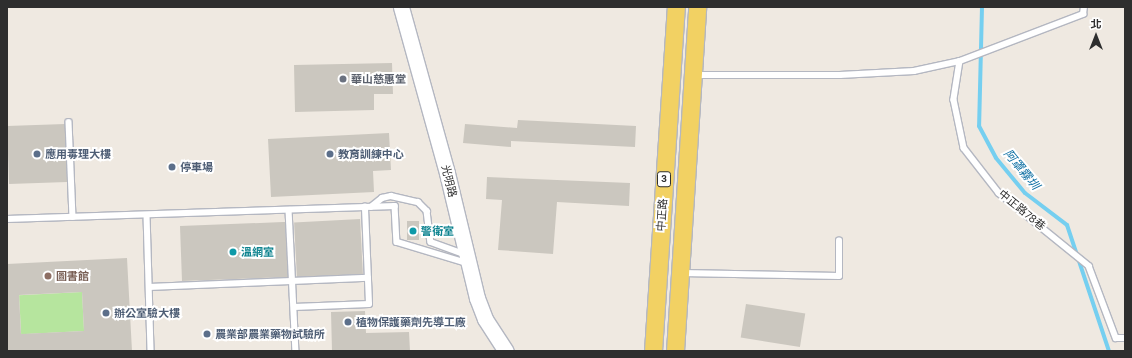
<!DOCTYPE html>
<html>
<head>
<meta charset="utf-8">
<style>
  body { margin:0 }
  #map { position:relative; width:1132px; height:358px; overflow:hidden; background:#efe9e1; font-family:"DM Sans","Noto Sans TC",sans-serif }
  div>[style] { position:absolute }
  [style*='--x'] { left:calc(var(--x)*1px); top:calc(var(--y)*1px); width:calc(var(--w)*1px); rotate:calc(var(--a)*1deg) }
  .green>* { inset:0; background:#b6e59e; transform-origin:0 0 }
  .stream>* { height:4px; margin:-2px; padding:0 2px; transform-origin:2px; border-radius:2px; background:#75cff0 }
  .building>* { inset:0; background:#cbc7bf; transform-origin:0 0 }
  .roads { filter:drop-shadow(1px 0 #b4b7c1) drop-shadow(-1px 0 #b4b7c1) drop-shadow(0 1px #b4b7c1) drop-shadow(0 -1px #b4b7c1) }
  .lane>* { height:5.5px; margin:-2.75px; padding:0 2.75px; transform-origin:2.75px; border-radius:2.75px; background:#fff }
  .secondary>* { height:15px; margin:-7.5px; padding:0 7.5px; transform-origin:7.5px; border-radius:7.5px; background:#fff }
  .primary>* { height:17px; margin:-8.5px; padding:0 8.5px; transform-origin:8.5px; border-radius:8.5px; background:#f2d163 }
  .dots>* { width:11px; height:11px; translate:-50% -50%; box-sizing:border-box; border:2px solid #fff; border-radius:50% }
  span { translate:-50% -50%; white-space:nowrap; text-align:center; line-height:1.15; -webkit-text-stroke:4px #fff; paint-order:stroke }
  .shield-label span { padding:1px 3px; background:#fff; border:1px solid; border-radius:3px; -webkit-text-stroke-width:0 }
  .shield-label { font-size:10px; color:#2e2e2e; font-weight:700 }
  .worship-label { font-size:11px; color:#5b616d; font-weight:700 }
  .left { translate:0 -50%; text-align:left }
  .service-label { font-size:11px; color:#4e5e75; font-weight:700 }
  .street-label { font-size:11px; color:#2e2e2e }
  .culture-label { font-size:11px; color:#0d838f; font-weight:700 }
  .education-label { font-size:11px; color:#785e54; font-weight:700 }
  .water-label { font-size:12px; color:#0d6fa3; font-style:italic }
  .frame { position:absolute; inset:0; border:8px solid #2e2e2e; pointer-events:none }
  .north { position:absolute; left:1076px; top:16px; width:40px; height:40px; -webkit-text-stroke:3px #fff; paint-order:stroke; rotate:0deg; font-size:11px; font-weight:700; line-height:16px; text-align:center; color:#2e2e2e }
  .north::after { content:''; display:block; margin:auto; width:14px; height:18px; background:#2e2e2e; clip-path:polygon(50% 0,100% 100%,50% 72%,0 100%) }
</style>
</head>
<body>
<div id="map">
  <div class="green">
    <i style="left:82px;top:292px;width:39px;height:63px;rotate:87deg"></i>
  </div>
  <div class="stream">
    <i style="--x:982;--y:7;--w:119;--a:91.4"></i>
    <i style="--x:979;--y:126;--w:36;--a:62"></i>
    <i style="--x:996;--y:158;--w:45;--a:50.4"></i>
    <i style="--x:1025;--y:193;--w:53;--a:37.3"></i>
    <i style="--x:1067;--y:225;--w:133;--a:71.6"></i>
  </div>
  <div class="building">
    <i style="clip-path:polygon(392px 63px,393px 94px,374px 94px,374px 110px,295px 112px,294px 65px)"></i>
    <i style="clip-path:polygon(518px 120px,636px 126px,635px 147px,511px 141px,511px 147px,463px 143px,465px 124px,517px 128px)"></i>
    <i style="left:65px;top:124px;width:58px;height:58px;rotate:88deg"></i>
    <i style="clip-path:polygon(389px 133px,391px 170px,373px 171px,374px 192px,271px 197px,268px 139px)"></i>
    <i style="clip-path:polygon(487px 177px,630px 183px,629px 206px,557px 202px,553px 254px,498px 250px,502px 200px,486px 199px)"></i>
    <i style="left:360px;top:219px;width:55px;height:66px;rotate:87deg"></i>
    <i style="left:419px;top:221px;width:19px;height:12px;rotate:90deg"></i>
    <i style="clip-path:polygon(283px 222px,285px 222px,288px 277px,182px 281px,180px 226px)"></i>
    <i style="clip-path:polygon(evenodd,127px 258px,132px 351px,7px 351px,7px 264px,127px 258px,82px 292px,84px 331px,21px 334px,19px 295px,82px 292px)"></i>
    <i style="left:746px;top:304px;width:60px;height:34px;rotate:9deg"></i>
    <i style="clip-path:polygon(365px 311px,366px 333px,409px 332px,410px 351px,332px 351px,331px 312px)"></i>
  </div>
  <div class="roads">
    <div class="lane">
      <i style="--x:960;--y:61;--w:39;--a:99"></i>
      <i style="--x:954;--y:100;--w:49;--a:78.2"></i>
      <i style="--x:964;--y:148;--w:57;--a:52.1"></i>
      <i style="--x:999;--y:193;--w:116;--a:39"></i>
      <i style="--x:1089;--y:266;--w:77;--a:69.4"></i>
      <i style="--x:1116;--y:338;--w:9;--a:0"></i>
      <i style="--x:694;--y:75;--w:146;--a:0"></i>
      <i style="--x:840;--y:75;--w:74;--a:-3.1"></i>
      <i style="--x:914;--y:71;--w:47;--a:-12.3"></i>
      <i style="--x:960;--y:61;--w:132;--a:-20.9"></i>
      <i style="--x:1083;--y:14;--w:7;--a:-82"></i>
      <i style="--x:69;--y:122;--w:95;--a:87.6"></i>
      <i style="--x:371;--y:207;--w:14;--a:-39"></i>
      <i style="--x:382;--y:198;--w:9;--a:-13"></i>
      <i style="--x:391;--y:196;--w:28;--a:13"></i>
      <i style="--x:418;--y:202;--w:13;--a:45"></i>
      <i style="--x:427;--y:211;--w:31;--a:83"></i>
      <i style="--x:431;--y:242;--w:35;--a:20"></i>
      <i style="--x:289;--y:210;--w:141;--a:87.2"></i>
      <i style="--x:147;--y:215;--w:136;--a:88.3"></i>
      <i style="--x:7;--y:219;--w:388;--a:-1.9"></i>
      <i style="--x:395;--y:206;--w:36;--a:87"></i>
      <i style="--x:397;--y:242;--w:73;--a:16.7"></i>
      <i style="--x:682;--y:273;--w:157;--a:1.1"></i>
      <i style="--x:839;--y:276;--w:35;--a:-90"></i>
      <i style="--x:149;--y:287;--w:219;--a:-2.4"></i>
      <i style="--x:294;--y:307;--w:75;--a:-2.3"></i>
      <i style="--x:369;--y:304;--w:97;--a:-92.4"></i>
    </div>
    <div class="secondary">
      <i style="--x:401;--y:7;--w:172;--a:74.5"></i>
      <i style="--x:447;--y:173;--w:129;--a:76.5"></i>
      <i style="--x:477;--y:298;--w:22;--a:69"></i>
      <i style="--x:485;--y:319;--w:38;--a:57"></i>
    </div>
    <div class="primary">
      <i style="--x:653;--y:351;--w:345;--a:-86.2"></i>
      <i style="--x:675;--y:351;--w:345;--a:-86.3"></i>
    </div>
  </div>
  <div class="dots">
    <i style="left:343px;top:79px;background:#6b7280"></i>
    <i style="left:37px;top:154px;background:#5c6f8a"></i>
    <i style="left:330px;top:154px;background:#5c6f8a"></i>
    <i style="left:172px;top:167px;background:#5c6f8a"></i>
    <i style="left:413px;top:231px;background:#0f9aa8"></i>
    <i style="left:233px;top:252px;background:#0f9aa8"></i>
    <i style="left:48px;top:276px;background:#8d6e63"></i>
    <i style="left:106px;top:313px;background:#5c6f8a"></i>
    <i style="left:348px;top:322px;background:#5c6f8a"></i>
    <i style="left:207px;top:334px;background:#5c6f8a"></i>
  </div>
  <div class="shield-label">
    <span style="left:664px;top:179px">3</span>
  </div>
  <div class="worship-label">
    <span class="left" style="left:351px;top:79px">華山慈惠堂</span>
  </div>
  <div class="service-label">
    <span class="left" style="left:45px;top:154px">應用毒理大樓</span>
    <span class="left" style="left:338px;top:154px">教育訓練中心</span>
    <span class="left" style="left:180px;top:167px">停車場</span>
    <span class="left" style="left:114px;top:313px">辦公室驗大樓</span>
    <span class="left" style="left:356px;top:322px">植物保護藥劑先導工廠</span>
    <span class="left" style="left:215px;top:334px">農業部農業藥物試驗所</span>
  </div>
  <div class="street-label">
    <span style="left:449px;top:181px;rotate:76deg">光明路</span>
    <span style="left:1022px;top:210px;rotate:39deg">中正路78巷</span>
    <span style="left:662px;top:215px;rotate:-86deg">中正路</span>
  </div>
  <div class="culture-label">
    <span class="left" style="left:421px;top:231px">警衛室</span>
    <span class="left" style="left:241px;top:252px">溫網室</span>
  </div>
  <div class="education-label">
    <span class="left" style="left:56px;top:276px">圖書館</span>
  </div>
  <div class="water-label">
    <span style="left:1021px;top:170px;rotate:50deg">阿罩霧圳</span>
  </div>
  <div class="frame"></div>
  <div class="north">北</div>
</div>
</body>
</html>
